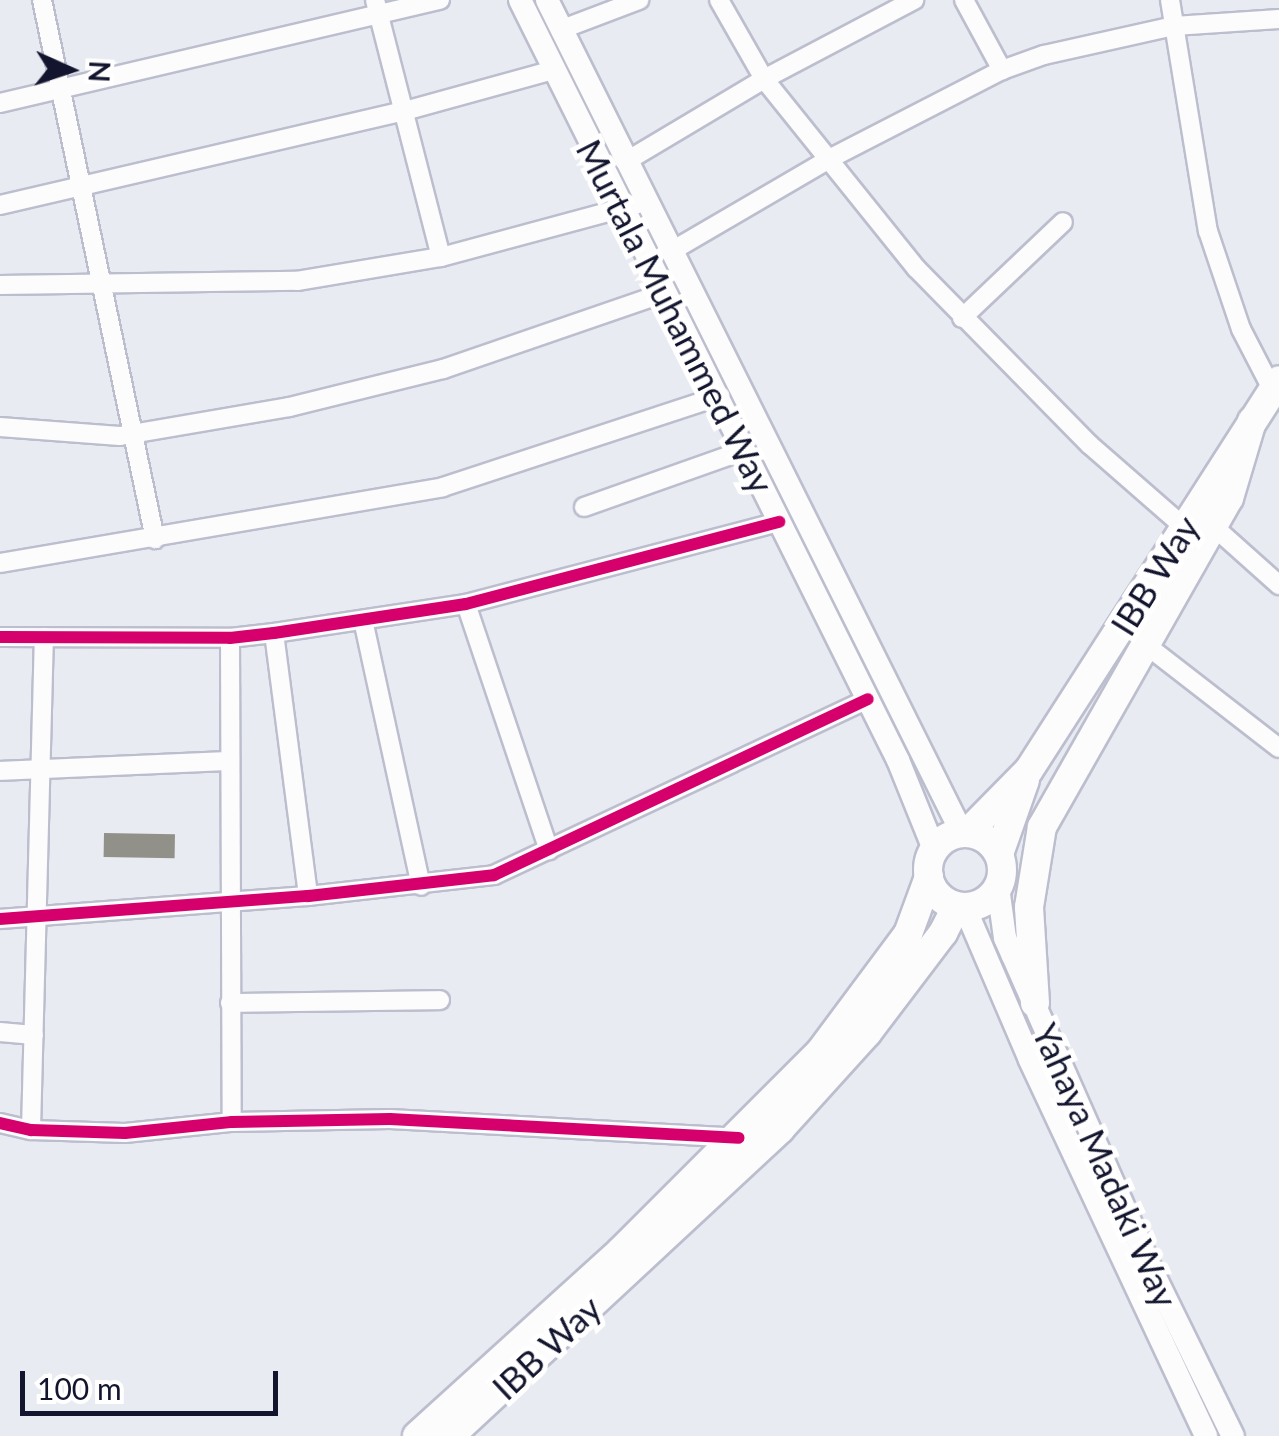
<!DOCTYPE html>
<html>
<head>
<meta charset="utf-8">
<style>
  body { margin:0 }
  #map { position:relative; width:1279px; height:1436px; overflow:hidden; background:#e9ebf2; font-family:Lato,sans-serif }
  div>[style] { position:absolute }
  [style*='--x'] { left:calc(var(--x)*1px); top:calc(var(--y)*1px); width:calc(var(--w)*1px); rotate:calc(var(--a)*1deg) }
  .building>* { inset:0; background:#929189; transform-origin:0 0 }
  .roads { filter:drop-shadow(2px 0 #bcbece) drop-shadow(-2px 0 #bcbece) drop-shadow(0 2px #bcbece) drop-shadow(0 -2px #bcbece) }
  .minor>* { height:18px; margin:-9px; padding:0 9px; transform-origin:9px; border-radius:9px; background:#fcfcfd }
  .major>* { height:22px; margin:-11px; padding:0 11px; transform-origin:11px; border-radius:11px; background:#fcfcfd }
  .highway>* { height:28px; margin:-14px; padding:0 14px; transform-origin:14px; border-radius:14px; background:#fcfcfd }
  .highway>.ring { margin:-14px; padding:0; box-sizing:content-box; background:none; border:28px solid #fcfcfd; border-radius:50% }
  .cycleway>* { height:12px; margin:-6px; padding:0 6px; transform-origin:6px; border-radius:6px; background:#d6006c }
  span { translate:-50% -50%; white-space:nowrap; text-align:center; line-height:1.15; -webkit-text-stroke:10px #fff; paint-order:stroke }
  .street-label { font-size:35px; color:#13152e }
  .north { position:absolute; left:20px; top:20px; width:100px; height:100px; -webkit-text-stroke:8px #fff; paint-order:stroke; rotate:93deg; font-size:28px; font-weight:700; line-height:40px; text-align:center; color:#13152e }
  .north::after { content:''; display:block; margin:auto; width:35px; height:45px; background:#13152e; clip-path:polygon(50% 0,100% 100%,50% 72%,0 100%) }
  .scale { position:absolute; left:20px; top:1371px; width:258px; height:45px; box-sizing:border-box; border:5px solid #13152e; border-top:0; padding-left:12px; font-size:30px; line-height:35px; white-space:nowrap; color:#13152e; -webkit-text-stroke:8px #fff; paint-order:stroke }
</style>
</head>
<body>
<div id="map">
  <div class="building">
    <i style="left:104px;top:833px;width:71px;height:24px;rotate:1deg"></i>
  </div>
  <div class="roads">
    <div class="minor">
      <i style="--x:42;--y:0;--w:551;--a:78.16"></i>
      <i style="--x:375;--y:0;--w:265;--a:75.6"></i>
      <i style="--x:719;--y:0;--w:91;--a:60.3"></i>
      <i style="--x:764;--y:79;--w:243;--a:51.2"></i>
      <i style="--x:916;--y:268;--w:248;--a:45.5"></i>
      <i style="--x:1090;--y:445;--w:123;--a:41.1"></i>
      <i style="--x:964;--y:0;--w:80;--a:61.5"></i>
      <i style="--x:1170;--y:0;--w:234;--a:80.7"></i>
      <i style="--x:1208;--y:231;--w:103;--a:71.4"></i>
      <i style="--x:1241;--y:329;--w:68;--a:62.7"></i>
      <i style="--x:560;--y:30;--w:85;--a:-20.8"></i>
      <i style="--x:0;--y:103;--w:452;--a:-13.2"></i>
      <i style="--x:625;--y:162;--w:162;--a:-30.8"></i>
      <i style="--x:764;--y:79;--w:170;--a:-27.8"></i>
      <i style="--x:0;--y:205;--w:412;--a:-13.1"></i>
      <i style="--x:401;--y:112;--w:158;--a:-15.4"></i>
      <i style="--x:670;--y:252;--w:184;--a:-30.3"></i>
      <i style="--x:829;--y:159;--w:195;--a:-27.2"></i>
      <i style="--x:1002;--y:70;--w:45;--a:-19.7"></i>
      <i style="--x:1044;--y:55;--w:133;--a:-12.6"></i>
      <i style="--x:1174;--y:26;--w:105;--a:-3.8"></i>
      <i style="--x:0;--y:285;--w:297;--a:-0.8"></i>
      <i style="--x:297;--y:281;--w:146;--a:-9.5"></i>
      <i style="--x:441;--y:257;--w:211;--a:-15.1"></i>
      <i style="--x:962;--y:318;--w:139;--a:-43.5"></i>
      <i style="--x:0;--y:427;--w:120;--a:4.3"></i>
      <i style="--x:120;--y:436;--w:171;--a:-9.7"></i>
      <i style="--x:289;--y:407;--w:159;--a:-13.9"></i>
      <i style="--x:443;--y:369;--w:234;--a:-19"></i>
      <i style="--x:584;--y:507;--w:171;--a:-19.5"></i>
      <i style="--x:1213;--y:526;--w:89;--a:41.8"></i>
      <i style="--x:0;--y:563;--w:449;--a:-9.7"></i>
      <i style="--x:443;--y:487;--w:292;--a:-18.2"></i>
      <i style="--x:466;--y:604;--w:260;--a:71.4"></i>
      <i style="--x:363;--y:620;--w:272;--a:77.7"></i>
      <i style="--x:274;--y:633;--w:265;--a:82.6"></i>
      <i style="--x:0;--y:637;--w:230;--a:0.2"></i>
      <i style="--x:230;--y:638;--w:44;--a:-6.5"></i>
      <i style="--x:274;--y:633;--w:194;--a:-8.6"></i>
      <i style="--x:466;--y:604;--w:324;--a:-14.7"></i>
      <i style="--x:230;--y:638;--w:484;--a:89.8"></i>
      <i style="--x:1146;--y:645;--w:168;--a:37.8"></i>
      <i style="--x:0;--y:771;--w:230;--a:-2.5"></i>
      <i style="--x:0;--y:919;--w:309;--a:-4.3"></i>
      <i style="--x:308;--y:896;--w:187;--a:-6.4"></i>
      <i style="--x:494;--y:875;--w:413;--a:-25.2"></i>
      <i style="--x:230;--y:1003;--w:210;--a:-0.8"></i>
      <i style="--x:0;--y:1032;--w:34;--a:5"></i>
      <i style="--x:0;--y:1123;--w:32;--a:13"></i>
      <i style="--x:31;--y:1130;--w:94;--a:1.8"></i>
      <i style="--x:125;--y:1133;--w:108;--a:-5.9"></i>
      <i style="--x:232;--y:1122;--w:158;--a:-1.1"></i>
      <i style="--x:390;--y:1119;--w:348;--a:3.1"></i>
      <i style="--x:31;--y:1130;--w:493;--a:-88.5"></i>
    </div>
    <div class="major">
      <i style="--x:520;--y:0;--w:849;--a:63.56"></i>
      <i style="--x:898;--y:760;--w:96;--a:68"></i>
      <i style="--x:547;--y:0;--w:931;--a:63.52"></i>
      <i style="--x:998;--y:887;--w:51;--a:82.2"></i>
      <i style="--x:1005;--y:938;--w:20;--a:66"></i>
      <i style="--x:1013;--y:956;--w:349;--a:66.2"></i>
      <i style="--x:1154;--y:1275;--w:179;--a:63.9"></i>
      <i style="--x:965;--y:908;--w:165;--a:66.8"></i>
      <i style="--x:1030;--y:1060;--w:415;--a:64.9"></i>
    </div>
    <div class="highway">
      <i class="ring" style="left:928px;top:833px;width:46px;height:46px"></i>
      <i style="--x:967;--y:833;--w:88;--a:-45.5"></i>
      <i style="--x:1029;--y:770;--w:463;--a:-57.3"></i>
      <i style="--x:999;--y:854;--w:78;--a:-70.6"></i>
      <i style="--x:1035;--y:1003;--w:96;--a:-93.6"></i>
      <i style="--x:1029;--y:907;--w:81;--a:-80.8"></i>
      <i style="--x:1042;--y:827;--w:378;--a:-60.4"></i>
      <i style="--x:1229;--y:498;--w:80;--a:-73.4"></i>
      <i style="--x:417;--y:1436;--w:274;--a:-42.2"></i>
      <i style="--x:620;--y:1252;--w:283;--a:-45"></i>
      <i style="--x:820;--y:1052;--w:147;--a:-53.3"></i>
      <i style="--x:908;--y:934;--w:61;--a:-69.8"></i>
      <i style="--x:450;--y:1436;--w:451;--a:-42.9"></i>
      <i style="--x:780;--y:1129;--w:130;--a:-47.8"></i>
      <i style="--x:867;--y:1033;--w:126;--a:-52.8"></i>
      <i style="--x:943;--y:933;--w:29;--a:-63"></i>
    </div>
  </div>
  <div class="cycleway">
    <i style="--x:0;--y:637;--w:230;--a:0.2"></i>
    <i style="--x:230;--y:638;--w:44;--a:-6.5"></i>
    <i style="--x:274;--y:633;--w:194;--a:-8.6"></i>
    <i style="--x:466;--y:604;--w:324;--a:-14.7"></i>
    <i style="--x:0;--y:919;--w:309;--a:-4.3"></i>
    <i style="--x:308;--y:896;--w:187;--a:-6.4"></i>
    <i style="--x:494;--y:875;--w:413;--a:-25.2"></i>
    <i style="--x:0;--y:1123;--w:32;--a:13"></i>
    <i style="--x:31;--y:1130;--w:94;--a:1.8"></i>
    <i style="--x:125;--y:1133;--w:108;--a:-5.9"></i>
    <i style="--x:232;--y:1122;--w:158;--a:-1.1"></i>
    <i style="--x:390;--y:1119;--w:349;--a:3.1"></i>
  </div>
  <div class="street-label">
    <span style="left:676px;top:316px;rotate:63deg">Murtala Muhammed Way</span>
    <span style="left:1154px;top:575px;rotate:-58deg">IBB Way</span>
    <span style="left:1106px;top:1165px;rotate:66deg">Yahaya Madaki Way</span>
    <span style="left:546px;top:1347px;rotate:-43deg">IBB Way</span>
  </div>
  <div class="north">N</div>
  <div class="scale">100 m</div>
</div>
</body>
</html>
